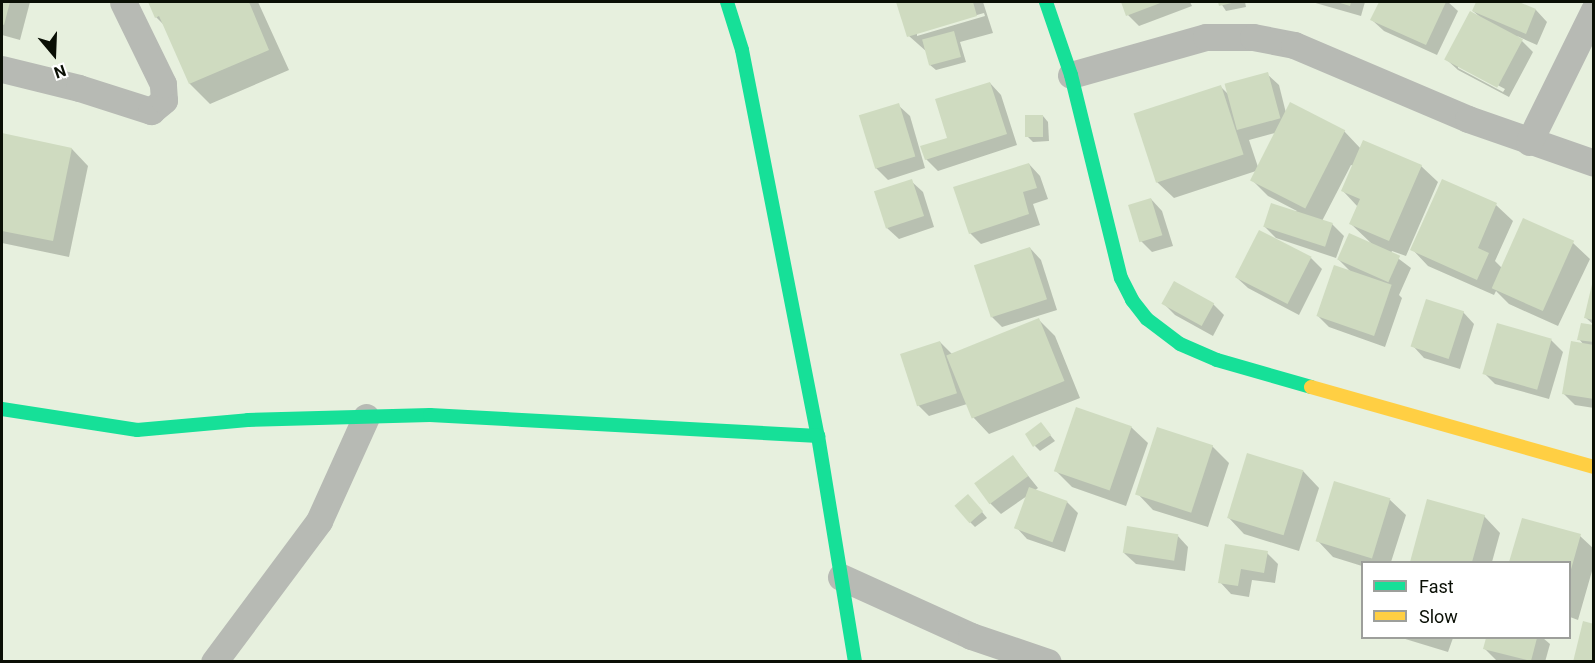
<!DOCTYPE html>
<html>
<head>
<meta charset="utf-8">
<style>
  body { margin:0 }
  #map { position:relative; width:1595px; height:663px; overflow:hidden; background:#e7f0de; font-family:Roboto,sans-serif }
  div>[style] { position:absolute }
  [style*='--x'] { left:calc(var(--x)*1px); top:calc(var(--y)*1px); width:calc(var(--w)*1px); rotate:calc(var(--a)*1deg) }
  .shadow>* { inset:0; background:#0003 }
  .building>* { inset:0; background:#cfdbc0; transform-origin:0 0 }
  .street>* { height:27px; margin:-13.5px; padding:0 13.5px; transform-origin:13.5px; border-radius:13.5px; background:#b7bab4 }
  .fast>* { height:14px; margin:-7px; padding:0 7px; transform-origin:7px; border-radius:7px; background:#16e098 }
  .slow>* { height:14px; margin:-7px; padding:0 7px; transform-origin:7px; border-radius:7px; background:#ffcf43 }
  span { translate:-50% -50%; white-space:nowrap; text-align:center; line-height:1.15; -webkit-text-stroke:6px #fff; paint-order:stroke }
  .frame { position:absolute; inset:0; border:3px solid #0a0f05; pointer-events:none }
  .legend { position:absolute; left:1361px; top:561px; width:210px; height:78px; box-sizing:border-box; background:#fff; border:2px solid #9d9f9b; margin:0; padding:8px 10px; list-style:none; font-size:18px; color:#0a0f05 }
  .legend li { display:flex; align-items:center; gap:12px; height:30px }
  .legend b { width:30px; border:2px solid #9d9f9b }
  .north { position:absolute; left:24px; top:24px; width:60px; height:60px; -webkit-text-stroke:4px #fff; paint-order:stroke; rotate:161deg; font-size:16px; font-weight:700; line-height:24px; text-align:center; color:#0a0f05 }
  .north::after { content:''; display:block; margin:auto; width:21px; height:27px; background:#0a0f05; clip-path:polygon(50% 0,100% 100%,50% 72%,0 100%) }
</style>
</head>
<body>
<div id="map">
  <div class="shadow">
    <i style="clip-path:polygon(2px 2px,30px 2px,20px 40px,2px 35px)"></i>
    <i style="clip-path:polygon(149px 2px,258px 2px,289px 70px,210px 104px,190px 84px,165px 26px,156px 17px)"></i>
    <i style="clip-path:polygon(evenodd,898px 2px,983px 2px,993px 33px,960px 42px,966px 62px,936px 70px,930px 65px,927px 52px,909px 36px,898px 2px,984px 13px,985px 16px,917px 36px,917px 32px,984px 13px)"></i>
    <i style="clip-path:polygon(1123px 2px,1190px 2px,1192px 6px,1139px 26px,1128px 15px)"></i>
    <i style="clip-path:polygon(1220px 2px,1245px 2px,1246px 7px,1226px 11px)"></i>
    <i style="clip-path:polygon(1312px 2px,1365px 2px,1361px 16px)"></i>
    <i style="clip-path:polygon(1381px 2px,1448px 2px,1458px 11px,1437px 55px,1384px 31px,1372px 20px)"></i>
    <i style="clip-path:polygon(evenodd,1477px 2px,1515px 2px,1536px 10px,1547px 22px,1537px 45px,1517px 36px,1533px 52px,1509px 97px,1458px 70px,1446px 59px,1480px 17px,1473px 11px,1477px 2px,1458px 64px,1505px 89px,1503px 92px,1458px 68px,1458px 64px)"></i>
    <i style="clip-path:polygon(evenodd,1267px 74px,1279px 85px,1286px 113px,1344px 131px,1361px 149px,1421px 166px,1438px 182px,1406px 256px,1392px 251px,1391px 253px,1411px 268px,1399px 295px,1402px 298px,1385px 347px,1329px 327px,1318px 316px,1352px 273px,1338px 259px,1372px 244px,1351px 224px,1358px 207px,1343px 191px,1354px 166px,1351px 165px,1322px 221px,1332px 224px,1344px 236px,1336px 258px,1276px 238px,1265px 227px,1297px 211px,1268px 196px,1252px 180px,1256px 171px,1174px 198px,1157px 182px,1136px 115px,1221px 87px,1230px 96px,1267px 74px,1275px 133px,1258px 167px,1249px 140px,1275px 133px)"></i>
    <i style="clip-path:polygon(990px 83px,1001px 95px,1017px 145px,938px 171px,926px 159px,949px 139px)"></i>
    <i style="clip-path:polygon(898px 105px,910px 116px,925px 168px,888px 180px,876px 168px)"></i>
    <i style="clip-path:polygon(1043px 116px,1048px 122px,1049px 141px,1033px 142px,1027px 136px)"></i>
    <i style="clip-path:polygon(3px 135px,72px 149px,88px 166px,69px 257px,2px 243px)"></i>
    <i style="clip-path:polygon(1029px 164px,1040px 176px,1048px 199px,1033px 204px,1040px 225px,981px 244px,970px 233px)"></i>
    <i style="clip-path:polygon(911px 181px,923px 192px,934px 227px,899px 239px,887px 228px)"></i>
    <i style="clip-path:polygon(1151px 199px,1162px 211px,1173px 246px,1152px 252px,1140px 240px)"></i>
    <i style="clip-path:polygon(1496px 205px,1513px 221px,1495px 261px,1502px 268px,1524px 220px,1573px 243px,1590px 259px,1558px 326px,1509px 304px,1496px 291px,1494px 295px,1428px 266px,1412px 249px)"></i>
    <i style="clip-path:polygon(1030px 248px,1041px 260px,1057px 310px,1002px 327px,991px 316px)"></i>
    <i style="clip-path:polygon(1311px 258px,1322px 269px,1299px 315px,1248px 288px,1236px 277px)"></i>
    <i style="clip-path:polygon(1594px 283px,1594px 325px,1586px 318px)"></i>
    <i style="clip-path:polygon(1163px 303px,1213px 304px,1224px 315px,1213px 336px,1175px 315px)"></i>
    <i style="clip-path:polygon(1463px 312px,1474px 324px,1460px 369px,1424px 358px,1413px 346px)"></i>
    <i style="clip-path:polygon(1039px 320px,1055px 336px,1080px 398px,989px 434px,973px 417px,967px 404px,929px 416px,918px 405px,902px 355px,940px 342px,952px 354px)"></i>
    <i style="clip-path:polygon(1594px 327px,1594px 408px,1575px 405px,1563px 393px,1584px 345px,1579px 339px)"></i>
    <i style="clip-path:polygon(1551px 340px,1563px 352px,1549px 399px,1495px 384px,1484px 373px)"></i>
    <i style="clip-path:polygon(1041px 424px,1055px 441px,1040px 451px,1035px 446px)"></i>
    <i style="clip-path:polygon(1131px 427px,1148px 443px,1126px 506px,1072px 487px,1056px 471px)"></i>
    <i style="clip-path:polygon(1212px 446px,1229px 463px,1208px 527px,1153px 510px,1137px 493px)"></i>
    <i style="clip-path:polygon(1013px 457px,1038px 488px,1034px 491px,1067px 502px,1078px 513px,1065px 552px,1027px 539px,1016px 527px,1027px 496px,1001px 514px,990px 503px)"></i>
    <i style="clip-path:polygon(1303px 471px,1319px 488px,1299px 551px,1244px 534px,1228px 517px)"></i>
    <i style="clip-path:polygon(1389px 499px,1406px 515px,1391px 562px,1362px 562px,1362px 566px,1333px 557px,1317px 540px)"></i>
    <i style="clip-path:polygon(1428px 501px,1484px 516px,1500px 533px,1492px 562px,1411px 562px)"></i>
    <i style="clip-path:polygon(974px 502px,987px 518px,975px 527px,970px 522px)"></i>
    <i style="clip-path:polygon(1523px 520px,1580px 536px,1594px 549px,1594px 564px,1578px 620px,1570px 617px,1570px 562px,1511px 562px)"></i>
    <i style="clip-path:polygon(1177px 535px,1188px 547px,1185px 571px,1136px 564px,1124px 553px)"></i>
    <i style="clip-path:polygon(1227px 546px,1267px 553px,1278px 564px,1275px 583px,1252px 580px,1249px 597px,1231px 594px,1220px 582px)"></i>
    <i style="clip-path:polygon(1402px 638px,1453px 638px,1448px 652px)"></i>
    <i style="clip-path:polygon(1488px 638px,1543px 638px,1550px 644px,1545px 662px,1502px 662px,1496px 660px,1485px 649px)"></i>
  </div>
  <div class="building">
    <i style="clip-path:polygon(2px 2px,10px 2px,4px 25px,2px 24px)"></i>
    <i style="clip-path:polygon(148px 2px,249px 2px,269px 50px,189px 84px,159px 16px,155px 18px)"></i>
    <i style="clip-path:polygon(896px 2px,973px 2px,977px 16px,907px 37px)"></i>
    <i style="clip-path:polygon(1121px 2px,1163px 2px,1126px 16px)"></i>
    <i style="clip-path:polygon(1218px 2px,1236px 2px,1219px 6px)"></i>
    <i style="clip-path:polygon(1337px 2px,1351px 2px,1350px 6px)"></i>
    <i style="clip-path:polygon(1379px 2px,1446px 2px,1426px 45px,1370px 20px)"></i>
    <i style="clip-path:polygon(1476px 2px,1519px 2px,1536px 9px,1526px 34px,1472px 11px)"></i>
    <i style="left:1470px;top:11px;width:60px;height:55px;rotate:28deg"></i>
    <i style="left:954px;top:31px;width:27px;height:33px;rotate:75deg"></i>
    <i style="left:1268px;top:72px;width:48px;height:45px;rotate:75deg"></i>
    <i style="clip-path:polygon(990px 82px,1007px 134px,925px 160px,920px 146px,947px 138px,935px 99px)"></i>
    <i style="left:1221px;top:85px;width:73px;height:92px;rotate:72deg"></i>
    <i style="left:1290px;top:102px;width:62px;height:88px;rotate:27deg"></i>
    <i style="left:899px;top:103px;width:56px;height:42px;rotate:73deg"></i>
    <i style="left:1025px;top:115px;width:18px;height:22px"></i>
    <i style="clip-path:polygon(2px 133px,72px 148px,53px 241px,2px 231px)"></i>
    <i style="clip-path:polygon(1363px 140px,1422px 165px,1389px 241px,1349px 224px,1360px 199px,1341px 191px)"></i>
    <i style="clip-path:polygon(1029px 163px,1037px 188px,1023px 192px,1029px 214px,969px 234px,953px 187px)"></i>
    <i style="left:912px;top:179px;width:39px;height:40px;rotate:72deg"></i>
    <i style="clip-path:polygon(1442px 179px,1497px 203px,1478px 248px,1489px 253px,1477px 280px,1410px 250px)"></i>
    <i style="left:1151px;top:198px;width:39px;height:24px;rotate:73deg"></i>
    <i style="left:1271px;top:203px;width:65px;height:25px;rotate:18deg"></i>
    <i style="left:1523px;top:218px;width:56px;height:77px;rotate:24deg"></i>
    <i style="left:1259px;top:230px;width:59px;height:53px;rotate:27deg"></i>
    <i style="left:1349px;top:233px;width:56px;height:29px;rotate:24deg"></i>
    <i style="left:1030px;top:247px;width:55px;height:59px;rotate:72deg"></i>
    <i style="left:1334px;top:265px;width:61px;height:54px;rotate:19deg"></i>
    <i style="clip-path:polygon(1593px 280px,1594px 281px,1594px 320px,1584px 318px)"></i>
    <i style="left:1174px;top:281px;width:46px;height:26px;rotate:29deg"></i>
    <i style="left:1426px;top:299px;width:40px;height:50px;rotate:18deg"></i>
    <i style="left:1039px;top:318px;width:68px;height:100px;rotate:68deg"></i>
    <i style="left:1497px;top:323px;width:57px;height:53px;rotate:16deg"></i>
    <i style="clip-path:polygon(1581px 323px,1594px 325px,1594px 342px,1577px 340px)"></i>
    <i style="left:940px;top:341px;width:55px;height:42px;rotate:72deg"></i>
    <i style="clip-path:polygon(1571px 341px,1594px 345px,1594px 399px,1562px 394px)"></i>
    <i style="left:1076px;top:407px;width:59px;height:68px;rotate:19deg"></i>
    <i style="clip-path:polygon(1041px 422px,1051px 435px,1033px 447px,1025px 434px)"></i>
    <i style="left:1157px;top:427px;width:59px;height:71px;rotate:18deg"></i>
    <i style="left:1247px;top:453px;width:59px;height:68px;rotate:17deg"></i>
    <i style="left:1013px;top:455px;width:26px;height:48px;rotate:54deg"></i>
    <i style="left:1334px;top:481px;width:59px;height:63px;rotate:17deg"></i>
    <i style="left:1029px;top:487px;width:41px;height:44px;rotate:20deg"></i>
    <i style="left:968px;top:494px;width:23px;height:18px;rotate:49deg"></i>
    <i style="clip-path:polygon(1427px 499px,1485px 515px,1472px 562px,1410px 562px)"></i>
    <i style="clip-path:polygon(1522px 518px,1581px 534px,1570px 573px,1570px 562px,1509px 562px)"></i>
    <i style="left:1127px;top:526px;width:52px;height:27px;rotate:9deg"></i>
    <i style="clip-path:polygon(1225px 544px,1268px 551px,1264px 573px,1241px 569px,1238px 586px,1218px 583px)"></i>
    <i style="clip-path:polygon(1583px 621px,1594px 624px,1594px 662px,1573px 662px)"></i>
    <i style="clip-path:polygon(1486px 638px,1537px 638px,1531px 661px,1483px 649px)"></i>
  </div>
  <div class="street">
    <i style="--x:2;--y:69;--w:79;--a:13.9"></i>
    <i style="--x:79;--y:88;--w:76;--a:17.7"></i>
    <i style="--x:151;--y:111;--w:17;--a:-40"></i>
    <i style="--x:164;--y:100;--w:16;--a:-94"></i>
    <i style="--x:163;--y:84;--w:91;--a:-116"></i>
    <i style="--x:1071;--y:75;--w:140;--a:-15.7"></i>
    <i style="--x:1206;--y:37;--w:47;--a:0"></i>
    <i style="--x:1253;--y:37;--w:42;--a:11"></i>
    <i style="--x:1294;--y:45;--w:189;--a:23"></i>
    <i style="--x:1468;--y:119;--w:133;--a:19.2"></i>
    <i style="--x:1529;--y:142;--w:147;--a:-63.8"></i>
    <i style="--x:841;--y:577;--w:143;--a:24.4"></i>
    <i style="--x:971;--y:636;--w:81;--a:18.7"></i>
    <i style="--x:214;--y:662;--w:176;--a:-53.3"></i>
    <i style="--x:319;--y:521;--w:114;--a:-65.7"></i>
  </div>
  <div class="fast">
    <i style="--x:727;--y:2;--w:50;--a:72.6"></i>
    <i style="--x:742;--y:50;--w:393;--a:78.9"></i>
    <i style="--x:818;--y:436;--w:229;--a:80.7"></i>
    <i style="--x:1046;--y:2;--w:77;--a:71.1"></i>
    <i style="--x:1071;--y:75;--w:209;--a:76.2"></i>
    <i style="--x:1121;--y:278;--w:25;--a:63"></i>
    <i style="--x:1132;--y:300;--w:24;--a:52"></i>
    <i style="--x:1147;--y:319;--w:41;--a:37.1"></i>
    <i style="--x:1180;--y:344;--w:40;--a:23.4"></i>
    <i style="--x:1217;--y:360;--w:98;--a:16"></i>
    <i style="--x:2;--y:409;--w:137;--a:8.8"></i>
    <i style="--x:137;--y:430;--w:111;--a:-5.1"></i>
    <i style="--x:248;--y:420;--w:182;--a:-1.6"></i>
    <i style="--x:430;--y:415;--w:389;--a:3.1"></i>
  </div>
  <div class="slow">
    <i style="--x:1311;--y:387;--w:294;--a:15.8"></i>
  </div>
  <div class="frame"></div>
  <ul class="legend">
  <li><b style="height:8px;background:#16e098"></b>Fast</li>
  <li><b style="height:8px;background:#ffcf43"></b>Slow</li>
  </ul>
  <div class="north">N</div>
</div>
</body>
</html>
